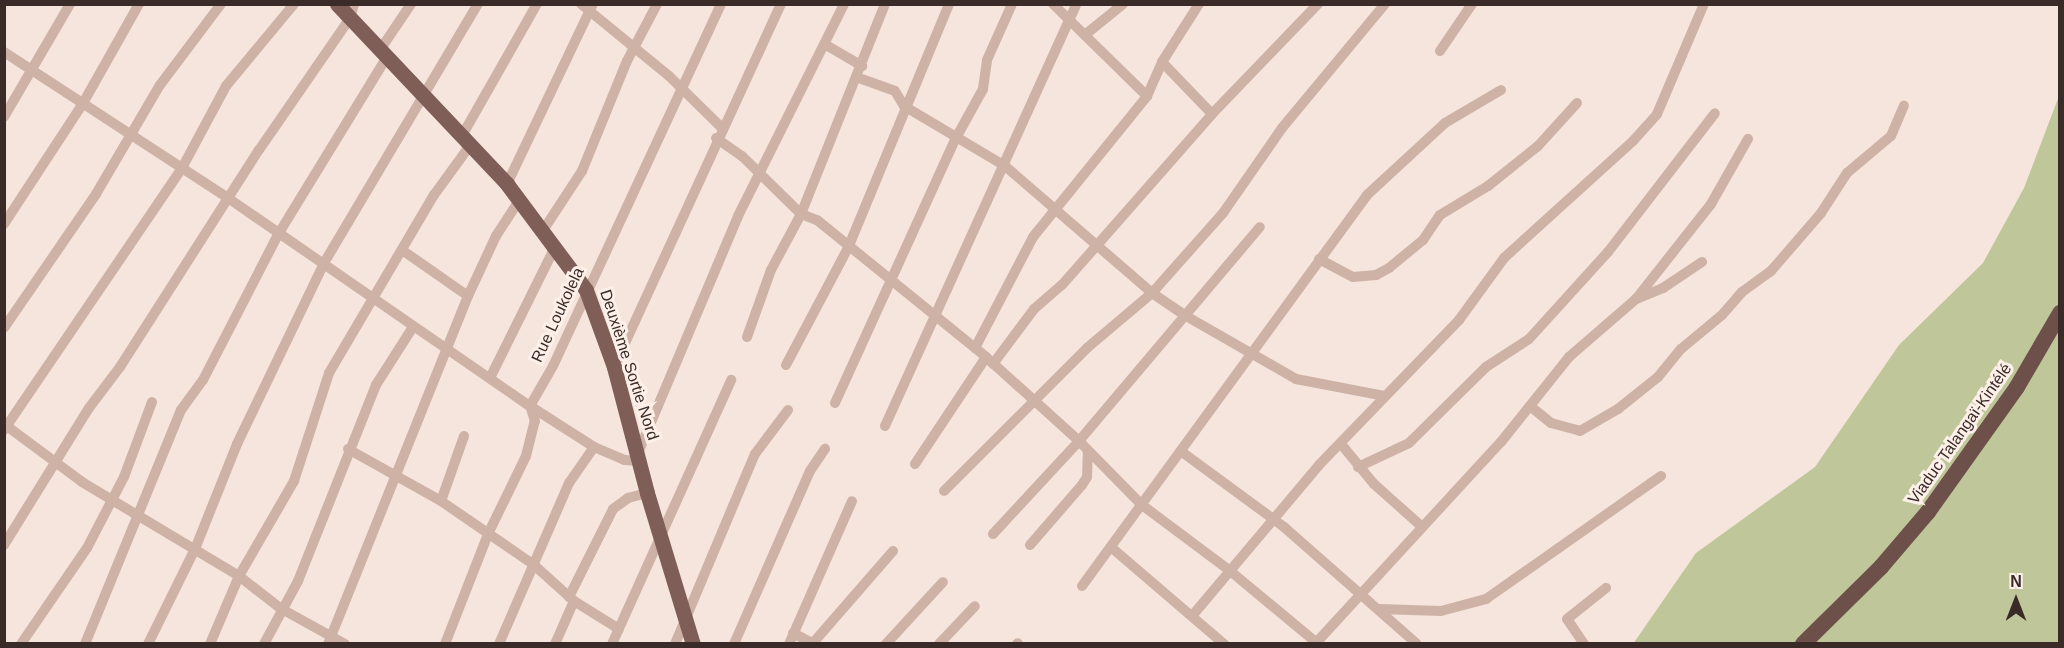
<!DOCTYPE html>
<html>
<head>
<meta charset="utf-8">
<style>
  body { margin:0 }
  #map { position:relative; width:2064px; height:648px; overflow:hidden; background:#f5e5dc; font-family:Helvetica,sans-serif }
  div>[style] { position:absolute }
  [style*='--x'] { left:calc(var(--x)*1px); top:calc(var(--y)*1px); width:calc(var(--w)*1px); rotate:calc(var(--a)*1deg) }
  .green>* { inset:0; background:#bfc69a }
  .minor>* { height:10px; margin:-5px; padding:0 5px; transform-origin:5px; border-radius:5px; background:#cfb2a6 }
  .primary>* { height:15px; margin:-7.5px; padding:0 7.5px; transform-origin:7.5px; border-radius:7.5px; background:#7e5e57 }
  .trunk>* { height:16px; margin:-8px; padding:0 8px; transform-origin:8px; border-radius:8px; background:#6d504a }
  span { translate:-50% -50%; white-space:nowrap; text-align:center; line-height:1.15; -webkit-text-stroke:6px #fcf0e9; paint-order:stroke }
  .street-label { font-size:16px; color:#3a2b28 }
  .frame { position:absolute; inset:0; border:6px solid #3a2b28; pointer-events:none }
  .north { position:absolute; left:1986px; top:570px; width:60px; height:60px; -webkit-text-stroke:4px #fcf0e9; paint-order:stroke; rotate:0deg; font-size:16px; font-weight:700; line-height:24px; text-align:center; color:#3a2b28 }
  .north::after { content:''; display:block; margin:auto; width:21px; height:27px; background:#3a2b28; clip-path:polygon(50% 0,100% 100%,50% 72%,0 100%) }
</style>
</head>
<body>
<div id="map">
  <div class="green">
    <i style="clip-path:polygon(2059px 96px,2059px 643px,1633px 644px,1696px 553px,1815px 467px,1899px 345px,1983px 263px,2024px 188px)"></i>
  </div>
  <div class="minor">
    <i style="--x:581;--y:4;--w:114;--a:39.3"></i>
    <i style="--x:669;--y:76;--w:73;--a:44.4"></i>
    <i style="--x:1053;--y:4;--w:132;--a:44.4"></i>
    <i style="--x:1086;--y:34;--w:48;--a:-39"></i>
    <i style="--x:826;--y:45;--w:42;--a:30.3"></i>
    <i style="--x:380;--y:50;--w:55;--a:-56"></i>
    <i style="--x:1440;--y:51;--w:57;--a:-55.8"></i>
    <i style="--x:4;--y:52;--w:267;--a:33.1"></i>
    <i style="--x:228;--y:198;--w:367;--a:34.6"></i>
    <i style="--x:530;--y:406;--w:76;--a:32.6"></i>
    <i style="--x:594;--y:447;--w:33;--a:23"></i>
    <i style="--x:624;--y:460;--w:17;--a:3"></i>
    <i style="--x:1162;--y:62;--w:72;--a:46.1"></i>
    <i style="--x:856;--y:77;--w:41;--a:19.7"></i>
    <i style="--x:895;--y:91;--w:17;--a:59"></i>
    <i style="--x:904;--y:106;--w:117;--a:30.7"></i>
    <i style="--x:1005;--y:166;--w:194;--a:40.8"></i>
    <i style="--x:1152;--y:293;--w:41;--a:34.1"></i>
    <i style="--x:1186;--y:316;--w:127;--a:29.8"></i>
    <i style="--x:1296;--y:379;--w:91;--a:10.8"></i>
    <i style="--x:4;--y:117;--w:131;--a:-59.7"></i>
    <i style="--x:463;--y:134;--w:150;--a:-60.4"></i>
    <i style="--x:716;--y:138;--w:32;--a:35"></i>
    <i style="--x:742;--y:156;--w:83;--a:44.5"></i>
    <i style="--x:801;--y:214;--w:17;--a:21"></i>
    <i style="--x:817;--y:220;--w:218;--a:39"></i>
    <i style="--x:986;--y:357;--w:125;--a:42.1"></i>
    <i style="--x:1079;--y:441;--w:90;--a:45.5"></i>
    <i style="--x:1142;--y:505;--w:109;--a:36.8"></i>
    <i style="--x:1229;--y:570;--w:116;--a:39.7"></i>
    <i style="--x:507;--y:184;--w:199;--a:-64.5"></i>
    <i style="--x:4;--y:224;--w:142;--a:-56.8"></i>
    <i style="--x:82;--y:105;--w:116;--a:-60.6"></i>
    <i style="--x:544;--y:229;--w:69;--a:-56.8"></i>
    <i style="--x:582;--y:171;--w:119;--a:-67.8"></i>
    <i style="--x:627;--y:61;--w:64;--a:-62.2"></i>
    <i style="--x:402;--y:250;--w:80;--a:34.9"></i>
    <i style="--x:1319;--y:259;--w:38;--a:28"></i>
    <i style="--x:1353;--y:277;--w:23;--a:-5"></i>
    <i style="--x:1376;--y:275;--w:15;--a:-28"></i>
    <i style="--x:1389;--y:268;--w:44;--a:-39.5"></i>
    <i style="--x:1423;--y:240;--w:30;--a:-56"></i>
    <i style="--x:1440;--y:215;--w:56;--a:-31.1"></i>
    <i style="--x:1488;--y:186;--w:64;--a:-38.7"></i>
    <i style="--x:1538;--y:146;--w:58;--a:-47.8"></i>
    <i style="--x:1636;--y:299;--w:29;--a:-22"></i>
    <i style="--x:1663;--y:288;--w:47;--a:-33.7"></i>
    <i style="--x:4;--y:328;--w:163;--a:-55.5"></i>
    <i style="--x:96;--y:194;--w:126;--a:-59.6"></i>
    <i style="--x:160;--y:85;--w:101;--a:-53"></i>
    <i style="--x:747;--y:337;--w:71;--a:-70.3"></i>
    <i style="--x:771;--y:270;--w:64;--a:-61.8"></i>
    <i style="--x:801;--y:214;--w:226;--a:-68.2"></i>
    <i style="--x:975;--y:348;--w:125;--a:-62.4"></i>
    <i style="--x:1033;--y:237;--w:181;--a:-51"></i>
    <i style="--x:1147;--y:96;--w:37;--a:-66"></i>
    <i style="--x:1162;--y:62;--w:69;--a:-57.5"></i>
    <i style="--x:993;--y:364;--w:69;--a:-53.3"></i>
    <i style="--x:1034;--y:309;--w:37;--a:-41"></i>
    <i style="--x:1062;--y:285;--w:227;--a:-48.7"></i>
    <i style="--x:1212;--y:114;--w:153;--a:-46.1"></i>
    <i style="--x:786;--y:365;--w:132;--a:-62.1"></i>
    <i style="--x:848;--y:248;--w:264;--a:-67.5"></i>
    <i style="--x:614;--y:367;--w:400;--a:-65.3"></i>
    <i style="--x:491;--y:376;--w:144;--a:-63.6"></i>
    <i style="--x:835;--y:403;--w:291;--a:-65.5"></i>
    <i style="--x:956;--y:138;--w:56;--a:-61.1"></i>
    <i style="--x:983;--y:89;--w:29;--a:-82"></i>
    <i style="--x:987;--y:60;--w:61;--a:-65.9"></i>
    <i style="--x:1530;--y:406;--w:27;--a:39"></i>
    <i style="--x:1551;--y:423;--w:30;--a:15"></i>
    <i style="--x:1580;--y:431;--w:44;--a:-30.1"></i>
    <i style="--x:1618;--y:409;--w:51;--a:-38.7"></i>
    <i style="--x:1658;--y:377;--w:36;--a:-51"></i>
    <i style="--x:1681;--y:349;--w:53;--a:-39.7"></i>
    <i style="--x:1722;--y:315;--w:30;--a:-49"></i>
    <i style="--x:1742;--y:292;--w:36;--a:-36"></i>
    <i style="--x:1771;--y:271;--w:77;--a:-49.2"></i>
    <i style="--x:1821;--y:213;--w:48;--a:-57"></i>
    <i style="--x:1847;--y:173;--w:57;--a:-40.1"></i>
    <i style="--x:1891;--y:136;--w:33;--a:-67"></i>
    <i style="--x:4;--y:424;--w:97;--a:36.6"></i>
    <i style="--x:82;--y:482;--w:183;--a:30.9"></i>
    <i style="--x:239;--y:576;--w:52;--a:38"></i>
    <i style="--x:280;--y:608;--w:74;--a:29"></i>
    <i style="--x:885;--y:426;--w:463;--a:-65.6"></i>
    <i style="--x:4;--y:430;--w:317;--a:-55.8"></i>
    <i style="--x:182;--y:168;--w:93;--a:-61.8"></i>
    <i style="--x:226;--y:86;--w:107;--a:-50.3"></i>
    <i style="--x:1341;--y:444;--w:52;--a:50.5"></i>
    <i style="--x:1374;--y:484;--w:62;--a:41.7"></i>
    <i style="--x:348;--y:449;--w:107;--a:29.2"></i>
    <i style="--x:441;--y:501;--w:113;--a:34.5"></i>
    <i style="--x:534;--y:565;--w:54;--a:42"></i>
    <i style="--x:574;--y:601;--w:53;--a:31.9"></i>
    <i style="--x:1182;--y:452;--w:127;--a:36.3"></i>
    <i style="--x:1284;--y:527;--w:176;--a:41.3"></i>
    <i style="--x:638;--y:453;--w:257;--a:-67.1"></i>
    <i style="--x:738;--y:216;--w:237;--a:-63.4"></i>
    <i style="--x:915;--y:464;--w:128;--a:-56.4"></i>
    <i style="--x:1358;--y:467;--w:56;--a:-25.2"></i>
    <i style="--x:1409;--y:443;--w:108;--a:-44.6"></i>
    <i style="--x:1486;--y:367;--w:51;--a:-33.1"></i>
    <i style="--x:1529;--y:339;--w:118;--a:-47.8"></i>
    <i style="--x:1608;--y:252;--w:175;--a:-52.4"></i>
    <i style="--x:944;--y:491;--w:202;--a:-45"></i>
    <i style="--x:1087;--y:348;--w:85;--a:-40.2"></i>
    <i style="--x:1152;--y:293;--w:107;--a:-48.4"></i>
    <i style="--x:1223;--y:213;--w:103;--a:-55.2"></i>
    <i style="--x:1282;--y:128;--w:161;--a:-50.3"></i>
    <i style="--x:441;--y:501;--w:69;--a:-70.5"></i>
    <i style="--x:993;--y:534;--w:127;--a:-47.2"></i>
    <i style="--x:1079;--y:441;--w:280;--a:-49.8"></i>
    <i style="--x:4;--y:545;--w:161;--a:-58.2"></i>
    <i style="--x:89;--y:408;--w:51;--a:-52.9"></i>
    <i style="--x:120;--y:367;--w:258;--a:-57.4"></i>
    <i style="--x:259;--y:150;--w:160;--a:-55.4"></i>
    <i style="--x:350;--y:18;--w:15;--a:-74"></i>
    <i style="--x:1030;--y:545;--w:79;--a:-49.1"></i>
    <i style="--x:1082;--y:485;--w:9;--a:-58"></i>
    <i style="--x:1087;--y:477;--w:24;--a:-88"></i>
    <i style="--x:1112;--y:548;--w:148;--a:40.6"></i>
    <i style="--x:1082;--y:586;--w:484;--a:-53.9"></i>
    <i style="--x:1367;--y:195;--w:106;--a:-42.7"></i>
    <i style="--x:1445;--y:123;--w:65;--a:-30.5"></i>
    <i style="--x:569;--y:597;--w:98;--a:-63.4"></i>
    <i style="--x:613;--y:509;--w:19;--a:-36"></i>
    <i style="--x:628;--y:498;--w:20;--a:-15"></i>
    <i style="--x:1379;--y:609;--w:62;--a:1.8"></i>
    <i style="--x:1441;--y:611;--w:47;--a:-14.9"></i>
    <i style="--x:1486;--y:599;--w:214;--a:-35.1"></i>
    <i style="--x:1192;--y:616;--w:197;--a:-49.9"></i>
    <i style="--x:1319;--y:465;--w:202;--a:-46"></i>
    <i style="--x:1459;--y:320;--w:77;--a:-54"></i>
    <i style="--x:1504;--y:258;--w:174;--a:-42.2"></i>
    <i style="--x:1633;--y:141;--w:36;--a:-48"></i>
    <i style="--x:1657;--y:114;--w:120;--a:-66.9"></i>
    <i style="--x:793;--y:633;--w:24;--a:28"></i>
    <i style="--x:813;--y:643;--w:122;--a:-49"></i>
    <i style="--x:21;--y:644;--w:116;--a:-55.5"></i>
    <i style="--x:87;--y:548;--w:80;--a:-62.5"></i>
    <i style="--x:124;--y:477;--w:80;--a:-69.5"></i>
    <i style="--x:85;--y:644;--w:253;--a:-67.7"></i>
    <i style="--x:181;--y:410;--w:37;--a:-54"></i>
    <i style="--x:203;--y:380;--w:165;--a:-62.7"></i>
    <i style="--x:279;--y:233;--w:206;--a:-58.5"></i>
    <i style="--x:148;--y:644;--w:106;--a:-63.7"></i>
    <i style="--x:195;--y:549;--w:113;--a:-68.2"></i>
    <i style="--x:237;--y:444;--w:201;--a:-64.3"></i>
    <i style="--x:324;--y:263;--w:301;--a:-59.3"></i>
    <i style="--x:210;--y:644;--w:74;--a:-66.9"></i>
    <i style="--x:239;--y:576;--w:110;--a:-59.9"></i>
    <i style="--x:294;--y:481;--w:114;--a:-72"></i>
    <i style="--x:329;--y:373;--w:207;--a:-59.5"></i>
    <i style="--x:434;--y:195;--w:63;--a:-54"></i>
    <i style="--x:264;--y:644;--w:72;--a:-61.6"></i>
    <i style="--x:298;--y:581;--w:211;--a:-68.3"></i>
    <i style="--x:376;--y:385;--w:69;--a:-57.5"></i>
    <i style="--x:328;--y:644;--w:375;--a:-68.1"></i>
    <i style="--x:468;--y:296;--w:66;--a:-65"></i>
    <i style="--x:496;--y:236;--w:44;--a:-57"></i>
    <i style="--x:445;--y:644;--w:118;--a:-68.6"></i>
    <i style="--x:488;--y:534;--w:87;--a:-64"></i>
    <i style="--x:526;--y:456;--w:36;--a:-76"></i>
    <i style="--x:535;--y:421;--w:16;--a:-108"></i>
    <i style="--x:530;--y:406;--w:46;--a:-60.1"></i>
    <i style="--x:553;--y:366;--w:399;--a:-65.1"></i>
    <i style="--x:499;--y:644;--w:176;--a:-66.5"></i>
    <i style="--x:569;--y:483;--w:44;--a:-55.2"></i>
    <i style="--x:555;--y:644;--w:47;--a:-66.2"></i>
    <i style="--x:612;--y:644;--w:290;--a:-65.7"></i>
    <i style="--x:675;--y:644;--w:206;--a:-67.2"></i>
    <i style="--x:755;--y:454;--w:55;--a:-53.1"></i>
    <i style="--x:734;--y:644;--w:189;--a:-66.3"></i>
    <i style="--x:810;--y:471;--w:27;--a:-56"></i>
    <i style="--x:789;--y:644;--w:156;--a:-66.2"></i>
    <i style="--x:886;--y:644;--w:84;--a:-47.4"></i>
    <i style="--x:939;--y:644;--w:52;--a:-46.5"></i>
    <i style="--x:1017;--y:644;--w:1;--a:-45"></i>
    <i style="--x:1315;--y:644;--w:275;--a:-47.4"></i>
    <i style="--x:1501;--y:442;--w:109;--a:-51.3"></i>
    <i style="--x:1569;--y:357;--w:89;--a:-40.9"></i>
    <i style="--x:1636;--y:299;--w:121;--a:-51.7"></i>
    <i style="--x:1711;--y:204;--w:75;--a:-60.4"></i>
    <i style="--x:1584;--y:644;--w:30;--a:-124"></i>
    <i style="--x:1567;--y:619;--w:50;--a:-38.5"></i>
  </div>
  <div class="primary">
    <i style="--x:337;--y:4;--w:248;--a:46.6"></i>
    <i style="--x:507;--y:184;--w:132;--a:53.3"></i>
    <i style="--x:586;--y:290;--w:82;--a:70"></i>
    <i style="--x:614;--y:367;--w:130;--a:75.3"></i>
    <i style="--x:647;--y:493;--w:158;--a:73.1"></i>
  </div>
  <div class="trunk">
    <i style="--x:1803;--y:644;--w:110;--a:-44.6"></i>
    <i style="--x:1881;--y:567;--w:72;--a:-49.5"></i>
    <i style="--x:1928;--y:512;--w:153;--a:-54.5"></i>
    <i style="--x:2017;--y:387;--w:86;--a:-59.8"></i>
  </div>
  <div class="street-label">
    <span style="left:558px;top:315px;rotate:-65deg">Rue Loukolela</span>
    <span style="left:629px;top:365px;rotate:72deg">Deuxième Sortie Nord</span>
    <span style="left:1960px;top:434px;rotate:-55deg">Viaduc Talangaï-Kintélé</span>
  </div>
  <div class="frame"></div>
  <div class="north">N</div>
</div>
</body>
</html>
